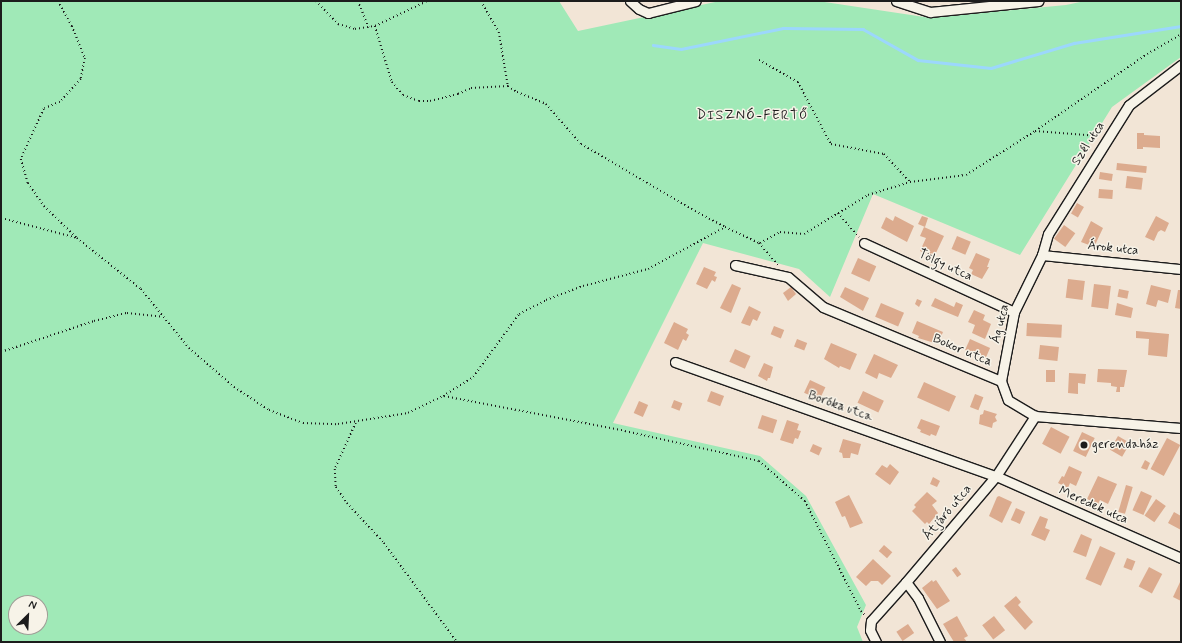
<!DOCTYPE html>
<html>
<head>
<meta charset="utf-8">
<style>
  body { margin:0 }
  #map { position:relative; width:1182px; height:643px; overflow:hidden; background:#f2e5d6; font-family:Mynerve,sans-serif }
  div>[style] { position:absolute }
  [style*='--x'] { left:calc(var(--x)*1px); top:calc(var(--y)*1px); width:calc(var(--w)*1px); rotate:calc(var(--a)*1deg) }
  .green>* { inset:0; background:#a0e9b7 }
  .stream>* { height:2.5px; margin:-1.25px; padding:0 1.25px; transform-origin:1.25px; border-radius:1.25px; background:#9cd7fc }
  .building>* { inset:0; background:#dcab8e; transform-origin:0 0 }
  .path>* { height:1.5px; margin-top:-0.75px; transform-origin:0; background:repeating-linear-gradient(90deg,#1c1c1c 0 1px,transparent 0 4px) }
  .roads { filter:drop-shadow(1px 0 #1c1c1c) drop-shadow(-1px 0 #1c1c1c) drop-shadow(0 1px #1c1c1c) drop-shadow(0 -1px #1c1c1c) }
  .street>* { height:9px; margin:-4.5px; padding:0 4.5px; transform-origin:4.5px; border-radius:4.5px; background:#f7f3e8 }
  .dots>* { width:11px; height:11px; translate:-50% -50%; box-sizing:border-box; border:2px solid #f7f3e8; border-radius:50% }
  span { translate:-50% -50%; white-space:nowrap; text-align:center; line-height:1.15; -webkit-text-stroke:3px #f7f3e8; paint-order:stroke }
  .street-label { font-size:13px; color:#1c1c1c }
  .poi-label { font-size:13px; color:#1c1c1c }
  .left { translate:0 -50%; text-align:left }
  .neighbourhood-label { font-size:14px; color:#1c1c1c; letter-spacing:1px }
  .frame { position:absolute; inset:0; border:2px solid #1c1c1c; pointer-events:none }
  .north { position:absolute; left:8px; top:595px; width:40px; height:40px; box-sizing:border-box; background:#f7f3e8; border:1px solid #9f9d96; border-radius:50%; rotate:24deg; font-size:11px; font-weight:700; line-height:16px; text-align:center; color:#1c1c1c }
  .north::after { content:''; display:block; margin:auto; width:14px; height:18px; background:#1c1c1c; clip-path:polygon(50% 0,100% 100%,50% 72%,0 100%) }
</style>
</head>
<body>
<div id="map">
  <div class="green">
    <i style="clip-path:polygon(evenodd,1px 1px,559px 1px,578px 31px,720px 1px,818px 1px,931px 18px,1066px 5px,1085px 1px,1181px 1px,1181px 57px,1112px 107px,1020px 255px,873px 194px,830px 297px,799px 269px,703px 243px,613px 423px,760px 456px,806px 496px,866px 605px,857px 627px,863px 642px,1px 642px,1px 1px,16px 603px,40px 603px,40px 627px,16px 627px,16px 603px)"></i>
  </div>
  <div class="stream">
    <i style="--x:653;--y:45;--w:28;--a:8"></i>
    <i style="--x:681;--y:49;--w:104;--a:-11.6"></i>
    <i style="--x:783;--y:28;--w:80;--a:0.7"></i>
    <i style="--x:863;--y:29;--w:63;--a:29.4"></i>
    <i style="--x:918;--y:60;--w:73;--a:6.3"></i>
    <i style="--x:991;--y:68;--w:87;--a:-16.8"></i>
    <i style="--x:1074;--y:43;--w:108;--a:-9"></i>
  </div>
  <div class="building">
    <i style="clip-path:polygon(1137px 133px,1144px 133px,1144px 135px,1160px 136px,1160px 148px,1143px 147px,1143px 149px,1137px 149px)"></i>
    <i style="left:1117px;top:163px;width:30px;height:7px;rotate:6deg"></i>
    <i style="left:1100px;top:172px;width:13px;height:7px;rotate:9deg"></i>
    <i style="left:1127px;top:176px;width:16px;height:12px;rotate:7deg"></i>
    <i style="left:1099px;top:189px;width:14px;height:9px;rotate:4deg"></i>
    <i style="left:1077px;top:203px;width:8px;height:12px;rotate:30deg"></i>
    <i style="clip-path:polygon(895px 216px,914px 226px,907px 242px,881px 228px,886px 217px,893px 221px)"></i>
    <i style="clip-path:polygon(922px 216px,928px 218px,925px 227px,918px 224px)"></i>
    <i style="clip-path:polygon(1156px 216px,1169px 223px,1165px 232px,1161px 230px,1158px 232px,1154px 241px,1145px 237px)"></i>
    <i style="clip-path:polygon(1091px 221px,1103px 228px,1095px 245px,1090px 242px,1089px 245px,1081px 242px)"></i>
    <i style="left:1064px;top:225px;width:14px;height:17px;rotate:36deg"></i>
    <i style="clip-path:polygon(924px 227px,944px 236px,934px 257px,920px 251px,926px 238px,920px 236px)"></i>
    <i style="left:957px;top:236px;width:15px;height:14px;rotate:23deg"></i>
    <i style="clip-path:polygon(976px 253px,990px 259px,987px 267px,989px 267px,982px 279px,971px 274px,973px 270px,969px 268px)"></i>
    <i style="left:858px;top:258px;width:20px;height:17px;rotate:24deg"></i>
    <i style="clip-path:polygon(704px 267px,716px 272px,714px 276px,717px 277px,715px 282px,712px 280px,707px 289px,696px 284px)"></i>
    <i style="left:1068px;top:279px;width:17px;height:19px;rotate:7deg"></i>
    <i style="clip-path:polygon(732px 284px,741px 288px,731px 313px,720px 308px)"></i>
    <i style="left:1094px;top:284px;width:17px;height:23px;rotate:7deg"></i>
    <i style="clip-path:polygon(1151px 285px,1171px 290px,1168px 303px,1158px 300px,1156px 307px,1146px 304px)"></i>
    <i style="clip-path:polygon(791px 287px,796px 294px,788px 301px,783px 293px)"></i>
    <i style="clip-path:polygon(845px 287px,869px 298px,863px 311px,840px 297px)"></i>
    <i style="left:1119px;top:289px;width:10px;height:8px;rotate:11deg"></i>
    <i style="clip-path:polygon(1178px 290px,1181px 290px,1181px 309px,1175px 308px)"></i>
    <i style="clip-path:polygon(935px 298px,954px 307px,956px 302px,963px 305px,958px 317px,931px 306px)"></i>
    <i style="clip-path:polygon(917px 299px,922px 301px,919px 307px,915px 304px)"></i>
    <i style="left:881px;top:303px;width:25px;height:15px;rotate:23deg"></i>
    <i style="clip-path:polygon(1117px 303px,1133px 308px,1131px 318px,1115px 315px)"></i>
    <i style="clip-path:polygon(749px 306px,761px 312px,757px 321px,753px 319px,750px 326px,741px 323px)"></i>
    <i style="clip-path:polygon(974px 310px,985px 315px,983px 320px,991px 324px,985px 339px,972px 333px,975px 325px,968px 322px)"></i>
    <i style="clip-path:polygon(917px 321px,943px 332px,938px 344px,918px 338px,919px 336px,912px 333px)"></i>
    <i style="clip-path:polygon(674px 322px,688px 329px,686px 333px,689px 335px,686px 341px,683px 339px,678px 350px,664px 343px)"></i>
    <i style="left:1027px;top:323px;width:35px;height:13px;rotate:3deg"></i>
    <i style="left:774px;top:326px;width:11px;height:9px;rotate:22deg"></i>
    <i style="clip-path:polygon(1136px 331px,1169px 334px,1167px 357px,1148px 355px,1149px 339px,1136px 338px)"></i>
    <i style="left:797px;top:339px;width:11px;height:8px;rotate:22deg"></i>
    <i style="left:970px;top:339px;width:22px;height:12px;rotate:24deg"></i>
    <i style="clip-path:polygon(831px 343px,857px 354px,850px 370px,840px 366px,839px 368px,824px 359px)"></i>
    <i style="left:1040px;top:345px;width:19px;height:14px;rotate:6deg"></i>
    <i style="left:735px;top:349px;width:17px;height:14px;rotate:24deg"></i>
    <i style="clip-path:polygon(874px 354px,898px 365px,891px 378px,879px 373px,877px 379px,865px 373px)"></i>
    <i style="clip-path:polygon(764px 363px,773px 367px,770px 378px,768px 378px,767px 381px,758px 376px)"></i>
    <i style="clip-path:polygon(1098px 369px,1127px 370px,1124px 387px,1120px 387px,1120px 392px,1116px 392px,1117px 387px,1111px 386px,1111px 383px,1097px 382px)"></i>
    <i style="left:1046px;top:370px;width:9px;height:12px"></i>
    <i style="clip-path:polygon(1069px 373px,1086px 374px,1085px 384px,1078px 383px,1078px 394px,1068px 393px)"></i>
    <i style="left:810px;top:380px;width:17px;height:14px;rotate:25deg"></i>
    <i style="left:924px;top:382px;width:35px;height:17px;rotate:24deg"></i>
    <i style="left:711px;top:391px;width:14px;height:11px;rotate:21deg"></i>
    <i style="left:863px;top:391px;width:23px;height:13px;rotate:25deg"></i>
    <i style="left:975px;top:394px;width:9px;height:14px;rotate:21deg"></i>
    <i style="left:674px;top:400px;width:9px;height:8px;rotate:21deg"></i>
    <i style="left:639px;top:401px;width:10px;height:13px;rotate:24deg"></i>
    <i style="clip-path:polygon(984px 410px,997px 414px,995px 417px,997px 421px,993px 423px,992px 428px,979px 424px,980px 415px,983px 414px)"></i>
    <i style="left:762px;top:415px;width:16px;height:14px;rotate:18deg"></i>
    <i style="clip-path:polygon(921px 419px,940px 426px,936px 436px,931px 434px,930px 436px,920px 432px,921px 430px,917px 428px)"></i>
    <i style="clip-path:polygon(787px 420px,799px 424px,797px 430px,801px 431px,798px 439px,795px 438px,793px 444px,780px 440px)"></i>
    <i style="left:1051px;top:427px;width:21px;height:19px;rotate:28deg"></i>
    <i style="left:1082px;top:432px;width:14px;height:21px;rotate:25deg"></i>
    <i style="left:1118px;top:436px;width:14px;height:16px;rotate:30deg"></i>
    <i style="left:1167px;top:438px;width:15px;height:35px;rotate:28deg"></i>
    <i style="clip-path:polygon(843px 439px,861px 444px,858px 455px,851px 453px,850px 458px,843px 458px,842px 453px,839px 452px)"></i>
    <i style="left:813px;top:444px;width:10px;height:8px;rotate:24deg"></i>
    <i style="clip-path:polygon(1145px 460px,1150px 463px,1147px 470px,1141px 468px)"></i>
    <i style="clip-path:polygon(890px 464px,899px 472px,890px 485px,875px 474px,882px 465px,887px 468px)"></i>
    <i style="clip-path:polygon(1069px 466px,1082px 472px,1076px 486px,1070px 483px,1068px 488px,1058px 483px,1062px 476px,1064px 477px)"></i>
    <i style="clip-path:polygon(1098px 476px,1117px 484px,1108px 504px,1100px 500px,1098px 504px,1087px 499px)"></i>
    <i style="clip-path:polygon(933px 477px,940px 481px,937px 487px,930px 484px)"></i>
    <i style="left:1126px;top:485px;width:7px;height:28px;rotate:16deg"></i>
    <i style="left:1141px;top:491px;width:12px;height:21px;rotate:24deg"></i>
    <i style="clip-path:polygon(927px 492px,937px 501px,932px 505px,938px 513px,929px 524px,927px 522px,925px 524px,912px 511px,916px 507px,914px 505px)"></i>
    <i style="clip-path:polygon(849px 495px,863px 523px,850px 528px,845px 516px,842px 517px,835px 502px)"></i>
    <i style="clip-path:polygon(999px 496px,1012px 502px,1002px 523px,989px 516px,997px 497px)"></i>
    <i style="left:1156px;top:499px;width:12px;height:20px;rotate:35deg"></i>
    <i style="left:1016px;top:508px;width:10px;height:13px;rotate:24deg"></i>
    <i style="clip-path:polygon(1174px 512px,1181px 516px,1181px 530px,1168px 523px)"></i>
    <i style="clip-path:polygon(1040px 516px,1048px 519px,1045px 528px,1050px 530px,1045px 541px,1031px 535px)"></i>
    <i style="clip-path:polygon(1081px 534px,1092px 539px,1086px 557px,1073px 552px)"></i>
    <i style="left:884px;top:545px;width:11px;height:8px;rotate:41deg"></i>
    <i style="left:1100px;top:546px;width:17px;height:36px;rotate:24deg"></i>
    <i style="left:1127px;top:558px;width:9px;height:10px;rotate:21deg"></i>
    <i style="clip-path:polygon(873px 559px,891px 576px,882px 585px,878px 581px,871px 581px,866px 586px,856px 577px)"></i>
    <i style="left:956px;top:567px;width:9px;height:5px;rotate:54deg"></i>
    <i style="left:1149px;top:567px;width:15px;height:22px;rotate:28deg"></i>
    <i style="clip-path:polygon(932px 580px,933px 582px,936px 580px,950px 601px,937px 609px,922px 588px)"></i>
    <i style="clip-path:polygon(1181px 580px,1181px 601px,1173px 597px)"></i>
    <i style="clip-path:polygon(1016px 596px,1021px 602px,1018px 605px,1033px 622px,1025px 630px,1004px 606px)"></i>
    <i style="clip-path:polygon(957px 616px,968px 636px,964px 638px,967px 642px,954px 642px,943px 624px)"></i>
    <i style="left:994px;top:616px;width:18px;height:15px;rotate:52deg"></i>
    <i style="left:908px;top:624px;width:11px;height:14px;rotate:56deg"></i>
  </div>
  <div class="path">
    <i style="--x:58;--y:1;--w:29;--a:61"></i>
    <i style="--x:72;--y:26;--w:35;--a:68"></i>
    <i style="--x:85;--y:58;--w:21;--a:101"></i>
    <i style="--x:81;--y:79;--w:31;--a:132"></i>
    <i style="--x:60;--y:102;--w:17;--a:156"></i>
    <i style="--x:44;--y:109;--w:55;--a:114.7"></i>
    <i style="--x:21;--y:159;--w:25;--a:74"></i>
    <i style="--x:28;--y:183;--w:28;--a:55"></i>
    <i style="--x:44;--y:206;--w:46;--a:44.1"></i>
    <i style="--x:77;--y:238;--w:82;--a:38.6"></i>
    <i style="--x:141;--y:289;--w:76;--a:50.9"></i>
    <i style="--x:189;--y:348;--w:28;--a:41"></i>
    <i style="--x:210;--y:366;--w:32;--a:41"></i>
    <i style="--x:234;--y:387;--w:42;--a:33.3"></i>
    <i style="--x:269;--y:410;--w:36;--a:21"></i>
    <i style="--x:303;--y:423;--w:35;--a:2"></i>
    <i style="--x:338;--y:424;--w:71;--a:-8.9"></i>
    <i style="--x:408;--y:413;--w:39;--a:-26"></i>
    <i style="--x:443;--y:396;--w:36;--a:-32"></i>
    <i style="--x:473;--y:377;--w:78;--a:-53.9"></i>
    <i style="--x:519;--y:314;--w:30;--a:-27"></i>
    <i style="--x:546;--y:300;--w:40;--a:-21"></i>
    <i style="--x:583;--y:286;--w:67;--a:-14.7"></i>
    <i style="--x:648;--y:269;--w:88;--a:-28.6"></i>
    <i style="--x:725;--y:227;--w:38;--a:25"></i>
    <i style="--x:759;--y:243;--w:29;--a:49"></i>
    <i style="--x:316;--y:1;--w:32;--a:46"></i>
    <i style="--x:338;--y:24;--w:18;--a:16"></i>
    <i style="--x:355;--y:29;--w:20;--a:-9"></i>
    <i style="--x:375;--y:26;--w:58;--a:-25.7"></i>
    <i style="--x:358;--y:1;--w:29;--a:68"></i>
    <i style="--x:481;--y:1;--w:36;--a:60"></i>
    <i style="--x:499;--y:32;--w:55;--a:80.5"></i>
    <i style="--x:508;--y:86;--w:11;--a:34"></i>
    <i style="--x:517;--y:92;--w:31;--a:22"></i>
    <i style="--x:546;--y:104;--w:53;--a:48.8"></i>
    <i style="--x:581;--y:144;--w:132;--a:30.4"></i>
    <i style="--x:695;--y:211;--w:34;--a:28"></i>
    <i style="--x:375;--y:26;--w:59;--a:73.1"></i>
    <i style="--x:392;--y:82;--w:17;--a:50"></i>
    <i style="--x:403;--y:95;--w:17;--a:21"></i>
    <i style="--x:419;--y:101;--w:11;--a:0"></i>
    <i style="--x:430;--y:101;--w:29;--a:-14"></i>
    <i style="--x:458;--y:94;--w:14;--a:-25"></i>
    <i style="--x:471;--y:88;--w:37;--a:-3"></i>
    <i style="--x:759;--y:60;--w:45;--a:29.4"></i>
    <i style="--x:798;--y:82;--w:70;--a:62"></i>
    <i style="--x:831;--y:144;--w:54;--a:10.7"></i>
    <i style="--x:884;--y:154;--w:38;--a:47"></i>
    <i style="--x:1035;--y:131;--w:64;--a:4.5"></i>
    <i style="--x:838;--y:213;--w:32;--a:49"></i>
    <i style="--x:1;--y:218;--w:79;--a:14.7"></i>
    <i style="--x:760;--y:243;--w:23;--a:-29"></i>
    <i style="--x:780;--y:232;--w:24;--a:5"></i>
    <i style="--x:804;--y:234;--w:75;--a:-31.4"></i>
    <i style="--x:868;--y:195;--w:44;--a:-17.2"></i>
    <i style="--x:910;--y:182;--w:56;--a:-7.1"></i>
    <i style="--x:966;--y:175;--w:82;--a:-32.5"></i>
    <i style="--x:1035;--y:131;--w:136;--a:-34.5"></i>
    <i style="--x:1147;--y:54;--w:39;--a:-30"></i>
    <i style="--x:1;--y:352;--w:98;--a:-18.4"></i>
    <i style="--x:94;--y:321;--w:34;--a:-14"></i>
    <i style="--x:127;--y:313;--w:36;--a:6"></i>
    <i style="--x:444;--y:396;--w:184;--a:10.9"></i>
    <i style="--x:625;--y:431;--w:137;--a:12.6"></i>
    <i style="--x:759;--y:461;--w:61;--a:41"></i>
    <i style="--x:805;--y:501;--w:123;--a:63"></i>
    <i style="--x:861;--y:611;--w:6;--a:45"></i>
    <i style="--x:356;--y:423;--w:51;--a:114.5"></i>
    <i style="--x:335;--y:469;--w:18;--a:87"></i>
    <i style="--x:336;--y:487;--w:19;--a:55"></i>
    <i style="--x:347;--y:503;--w:54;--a:47.2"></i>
    <i style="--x:384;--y:543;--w:123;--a:53.6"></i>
  </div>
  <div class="roads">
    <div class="street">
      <i style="--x:630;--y:1;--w:12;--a:42"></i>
      <i style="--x:639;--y:9;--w:10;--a:24"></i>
      <i style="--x:648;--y:13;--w:49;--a:-14"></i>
      <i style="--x:896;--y:1;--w:36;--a:18"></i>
      <i style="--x:930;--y:12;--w:109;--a:-5.8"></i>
      <i style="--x:864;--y:243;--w:165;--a:24.7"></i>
      <i style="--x:1042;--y:255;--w:140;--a:5.8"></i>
      <i style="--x:735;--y:265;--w:54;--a:12.8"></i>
      <i style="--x:788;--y:277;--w:46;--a:40.6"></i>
      <i style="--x:823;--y:307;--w:193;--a:22.6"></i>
      <i style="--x:1001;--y:381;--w:20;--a:70"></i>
      <i style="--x:1008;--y:400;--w:31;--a:31"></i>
      <i style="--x:1035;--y:416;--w:146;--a:4.7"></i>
      <i style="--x:675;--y:362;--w:341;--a:19.6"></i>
      <i style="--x:996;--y:476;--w:202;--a:23.9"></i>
      <i style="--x:1001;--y:381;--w:70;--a:-79.3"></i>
      <i style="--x:1014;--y:312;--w:64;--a:-63.8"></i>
      <i style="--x:1042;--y:255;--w:22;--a:-74"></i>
      <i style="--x:1048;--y:234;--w:152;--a:-57.9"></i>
      <i style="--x:1129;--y:105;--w:66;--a:-37.6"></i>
      <i style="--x:906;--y:582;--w:20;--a:53"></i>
      <i style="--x:918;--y:598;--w:49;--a:63.4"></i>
      <i style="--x:876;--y:642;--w:13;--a:-117"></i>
      <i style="--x:870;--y:630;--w:9;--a:-84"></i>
      <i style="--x:871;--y:621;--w:52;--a:-48.1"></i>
      <i style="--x:906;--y:582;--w:139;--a:-49.7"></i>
      <i style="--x:996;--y:476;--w:72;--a:-57"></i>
    </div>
  </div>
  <div class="dots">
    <i style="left:1084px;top:445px;background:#1c1c1c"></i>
  </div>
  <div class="street-label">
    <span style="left:1089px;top:144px;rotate:-57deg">Szél utca</span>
    <span style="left:1113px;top:249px;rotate:6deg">Árok utca</span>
    <span style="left:945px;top:266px;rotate:25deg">Tölgy utca</span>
    <span style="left:1001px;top:324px;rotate:-76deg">Ág utca</span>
    <span style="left:962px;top:351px;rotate:23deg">Bokor utca</span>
    <span style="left:840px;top:407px;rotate:20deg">Boróka utca</span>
    <span style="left:1093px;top:506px;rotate:24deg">Meredek utca</span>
    <span style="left:948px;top:513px;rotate:-50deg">Átjáró utca</span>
  </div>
  <div class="poi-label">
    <span class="left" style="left:1092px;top:445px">gerendaház</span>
  </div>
  <div class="neighbourhood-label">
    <span style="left:753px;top:115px">DISZNÓ-FERTŐ</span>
  </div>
  <div class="frame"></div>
  <div class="north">N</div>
</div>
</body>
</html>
